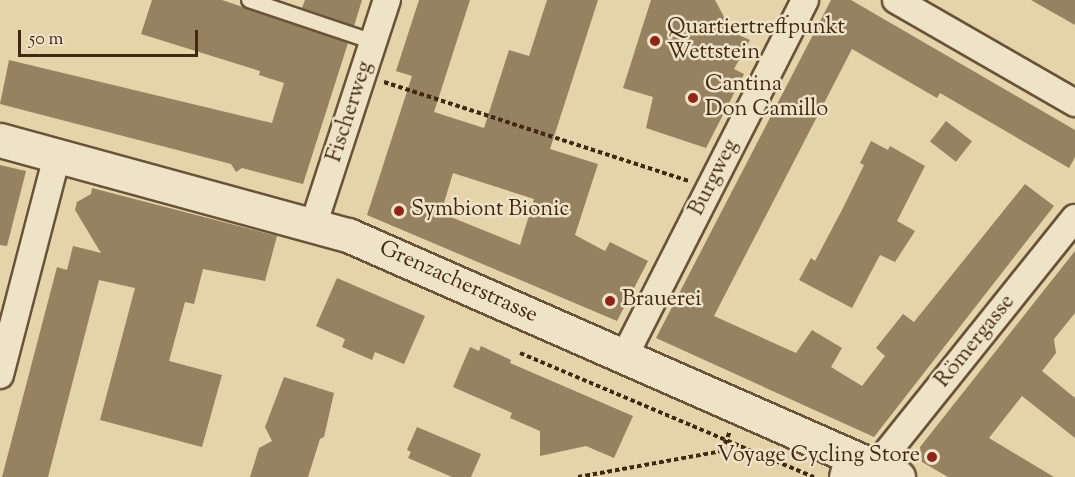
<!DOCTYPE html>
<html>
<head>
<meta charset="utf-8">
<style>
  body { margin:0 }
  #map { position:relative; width:1075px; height:477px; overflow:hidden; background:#e5d3a9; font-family:"Sorts Mill Goudy",serif }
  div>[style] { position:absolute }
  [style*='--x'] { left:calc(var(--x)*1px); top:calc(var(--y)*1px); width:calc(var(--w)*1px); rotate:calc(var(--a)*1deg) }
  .building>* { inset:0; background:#968161; transform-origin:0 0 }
  .path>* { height:4px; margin-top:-2px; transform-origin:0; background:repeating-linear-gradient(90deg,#402813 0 4.5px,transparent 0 7.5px) }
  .roads { filter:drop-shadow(2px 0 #695338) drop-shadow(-2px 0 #695338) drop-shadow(0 2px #695338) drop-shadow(0 -2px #695338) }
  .service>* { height:14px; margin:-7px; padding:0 7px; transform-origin:7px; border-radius:7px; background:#eee2c7 }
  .minor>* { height:26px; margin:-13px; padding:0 13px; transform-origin:13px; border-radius:13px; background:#eee2c7 }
  .secondary>* { height:33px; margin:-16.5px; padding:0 16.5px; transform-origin:16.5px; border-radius:16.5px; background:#eee2c7 }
  .dots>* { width:16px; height:16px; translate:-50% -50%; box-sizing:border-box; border:3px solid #eee2c7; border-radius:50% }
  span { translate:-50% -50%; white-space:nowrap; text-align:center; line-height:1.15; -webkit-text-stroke:5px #eee2c7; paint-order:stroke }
  .poi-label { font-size:22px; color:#402813 }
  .left { translate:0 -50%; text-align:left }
  .right { translate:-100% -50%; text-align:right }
  .street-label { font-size:22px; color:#402813 }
  .scale { position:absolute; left:18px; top:30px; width:180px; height:27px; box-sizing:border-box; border:3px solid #402813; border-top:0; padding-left:8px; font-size:18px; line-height:21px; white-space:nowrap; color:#402813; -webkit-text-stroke:4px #eee2c7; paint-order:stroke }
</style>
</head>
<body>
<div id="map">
  <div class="building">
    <i style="clip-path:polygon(152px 0,222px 0,348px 43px,303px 184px,242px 168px,236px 172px,231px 164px,0 104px,9px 60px,272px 123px,284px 83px,259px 75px,260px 71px,141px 34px)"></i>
    <i style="clip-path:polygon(305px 0,362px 0,354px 26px,302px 8px)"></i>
    <i style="clip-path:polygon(evenodd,419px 0,470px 0,434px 112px,484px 128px,509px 50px,529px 56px,547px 0,598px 0,550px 149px,598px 164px,575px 235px,605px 251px,610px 242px,648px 261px,617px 321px,367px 215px,412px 76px,396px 71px,419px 0,453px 173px,534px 199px,520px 245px,441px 213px,453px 173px)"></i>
    <i style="clip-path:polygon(651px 0,715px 0,732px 32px,750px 40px,734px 69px,744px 74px,706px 148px,646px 128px,653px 97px,623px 88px)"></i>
    <i style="clip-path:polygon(831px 0,851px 0,1075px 130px,1075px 157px,1069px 168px,940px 93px,937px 98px,852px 49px,714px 316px,796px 353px,812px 330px,842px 348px,831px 367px,862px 386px,885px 356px,876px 348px,903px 314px,914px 322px,1025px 184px,1054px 206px,874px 437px,656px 338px)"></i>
    <i style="clip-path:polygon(1031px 0,1075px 0,1075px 25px)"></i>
    <i style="left:946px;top:121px;width:33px;height:26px;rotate:38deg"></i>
    <i style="clip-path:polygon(871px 141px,888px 150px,890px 146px,925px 166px,897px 221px,915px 231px,895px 262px,880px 255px,852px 308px,799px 280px,811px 258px,815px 261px,843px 208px,864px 165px,860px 163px)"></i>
    <i style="clip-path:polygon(0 165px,26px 171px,7px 246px,0 245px)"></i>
    <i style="clip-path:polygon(92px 188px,277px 236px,265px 281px,203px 269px,194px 304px,185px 302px,169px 361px,222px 375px,202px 447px,100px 420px,135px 288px,99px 280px,48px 477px,2px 477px,57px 267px,67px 270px,73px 246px,101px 253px,75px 210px,77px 202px,91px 194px)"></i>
    <i style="clip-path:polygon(1075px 251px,1075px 313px,1054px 339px,1056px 353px,1042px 371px,1075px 398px,1075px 438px,1022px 396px,989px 438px,1054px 477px,948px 477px,922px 462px,920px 447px)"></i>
    <i style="clip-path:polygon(337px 278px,425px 316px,404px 364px,375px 352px,372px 360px,342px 347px,345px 339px,316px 326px)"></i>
    <i style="clip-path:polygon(481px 346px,511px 360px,510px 363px,633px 416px,614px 458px,586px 446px,540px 456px,540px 431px,510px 418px,512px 413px,453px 387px,470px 347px,479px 351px)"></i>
    <i style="clip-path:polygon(284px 377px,334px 393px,324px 437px,320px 439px,308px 477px,250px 477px,259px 448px,272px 441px,265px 427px)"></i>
    <i style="clip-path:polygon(417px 427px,481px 454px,471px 477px,452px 477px,408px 458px,411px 452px,407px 450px)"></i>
  </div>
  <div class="path">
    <i style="--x:384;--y:82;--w:320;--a:18"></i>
    <i style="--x:520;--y:353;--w:319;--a:22.9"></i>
    <i style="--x:578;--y:477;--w:146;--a:-10.2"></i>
    <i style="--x:722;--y:451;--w:22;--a:-68"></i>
  </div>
  <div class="roads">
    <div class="service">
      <i style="--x:249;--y:0;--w:132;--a:18.6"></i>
    </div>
    <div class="minor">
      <i style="--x:896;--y:0;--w:207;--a:29.9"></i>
      <i style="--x:314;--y:223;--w:235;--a:-71.9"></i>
      <i style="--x:624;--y:357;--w:400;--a:-63.1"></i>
      <i style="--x:0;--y:375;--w:229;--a:-75.4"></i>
      <i style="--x:876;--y:466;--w:318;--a:-51.3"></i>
      <i style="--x:843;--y:477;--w:24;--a:-75"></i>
    </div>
    <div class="secondary">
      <i style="--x:0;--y:140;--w:361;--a:15.3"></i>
      <i style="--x:348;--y:235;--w:601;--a:23.75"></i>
    </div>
  </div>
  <div class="dots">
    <i style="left:655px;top:41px;background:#8f2418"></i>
    <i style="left:693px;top:98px;background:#8f2418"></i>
    <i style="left:399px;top:211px;background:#8f2418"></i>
    <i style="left:610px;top:301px;background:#8f2418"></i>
    <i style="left:932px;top:457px;background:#8f2418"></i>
  </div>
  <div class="poi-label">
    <span class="left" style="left:667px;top:41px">Quartiertreffpunkt<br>Wettstein</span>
    <span class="left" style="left:705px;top:98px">Cantina<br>Don Camillo</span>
    <span class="left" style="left:411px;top:211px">Symbiont Bionic</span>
    <span class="left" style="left:622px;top:301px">Brauerei</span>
    <span class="right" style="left:920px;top:457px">Voyage Cycling Store</span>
  </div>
  <div class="street-label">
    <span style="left:351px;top:112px;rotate:-72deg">Fischerweg</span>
    <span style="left:715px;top:178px;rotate:-63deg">Burgweg</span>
    <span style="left:458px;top:283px;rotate:24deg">Grenzacherstrasse</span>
    <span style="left:976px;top:342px;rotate:-51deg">Römergasse</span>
  </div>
  <div class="scale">50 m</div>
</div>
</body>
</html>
